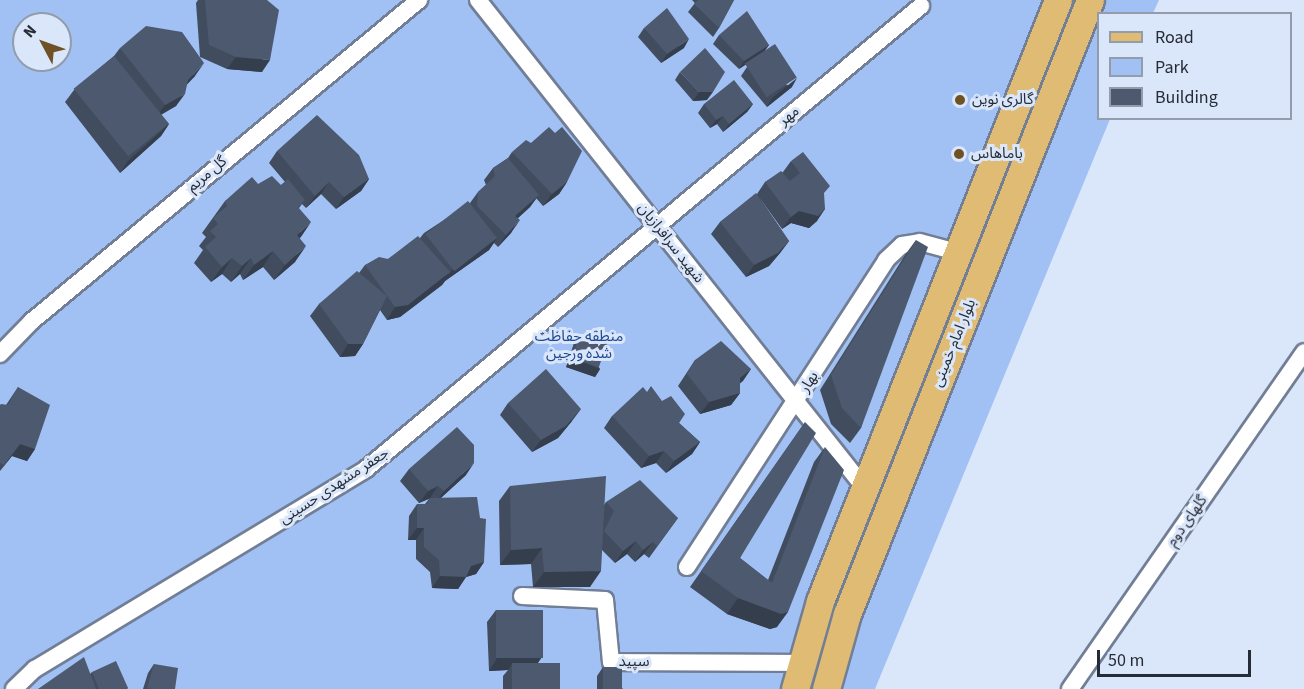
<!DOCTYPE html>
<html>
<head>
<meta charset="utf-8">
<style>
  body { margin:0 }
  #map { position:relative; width:1304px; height:689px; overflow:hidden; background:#dae6fa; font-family:"Source Sans 3","Noto Sans Arabic",sans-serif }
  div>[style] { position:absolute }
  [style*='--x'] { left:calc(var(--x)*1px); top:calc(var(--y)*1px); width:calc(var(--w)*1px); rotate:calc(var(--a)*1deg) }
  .green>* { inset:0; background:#a1c0f4 }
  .roads { filter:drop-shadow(2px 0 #717e95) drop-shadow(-2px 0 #717e95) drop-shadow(0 2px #717e95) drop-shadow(0 -2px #717e95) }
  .street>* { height:16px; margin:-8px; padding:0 8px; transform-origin:8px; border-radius:8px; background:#fff }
  .primary>* { height:27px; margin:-13.5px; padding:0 13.5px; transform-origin:13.5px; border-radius:13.5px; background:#dfbb74 }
  .wall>* { inset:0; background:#414d5f }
  .shaded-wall>* { inset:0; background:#353e4d }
  .building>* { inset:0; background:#4c596e; transform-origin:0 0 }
  .dots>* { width:16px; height:16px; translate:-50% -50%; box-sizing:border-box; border:3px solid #dae6fa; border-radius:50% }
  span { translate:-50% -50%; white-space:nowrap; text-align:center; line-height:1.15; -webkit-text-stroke:6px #dae6fa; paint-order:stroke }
  .poi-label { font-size:15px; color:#262c35 }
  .left { translate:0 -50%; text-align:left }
  .street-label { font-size:15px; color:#262c35 }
  .park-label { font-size:15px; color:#1d4790 }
  .legend { position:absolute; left:1097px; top:12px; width:195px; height:108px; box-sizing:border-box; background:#dae6fa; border:2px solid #929cab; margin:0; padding:8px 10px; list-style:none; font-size:18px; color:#262c35 }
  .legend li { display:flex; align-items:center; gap:12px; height:30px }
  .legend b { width:30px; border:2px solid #929cab }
  .north { position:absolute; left:12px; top:12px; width:60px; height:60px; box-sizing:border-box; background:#dae6fa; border:2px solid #929cab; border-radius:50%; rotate:311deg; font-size:16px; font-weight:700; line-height:24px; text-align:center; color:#262c35 }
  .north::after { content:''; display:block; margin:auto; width:21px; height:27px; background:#6e5225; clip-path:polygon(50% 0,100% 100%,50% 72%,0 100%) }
  .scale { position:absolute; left:1097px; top:650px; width:154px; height:27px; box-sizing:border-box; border:3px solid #262c35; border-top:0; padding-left:8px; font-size:18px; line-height:21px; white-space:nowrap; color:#262c35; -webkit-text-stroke:4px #dae6fa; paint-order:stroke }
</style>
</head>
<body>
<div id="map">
  <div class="green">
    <i style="clip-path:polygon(evenodd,0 0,1159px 0,1153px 13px,1098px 14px,1098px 118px,1110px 119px,875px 689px,0 689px,0 0,24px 24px,60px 24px,60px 60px,24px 60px,24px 24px)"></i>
  </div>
  <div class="roads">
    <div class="street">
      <i style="--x:478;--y:0;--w:620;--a:51.61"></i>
      <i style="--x:0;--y:354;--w:46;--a:-45.9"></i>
      <i style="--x:32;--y:321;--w:503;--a:-39.67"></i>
      <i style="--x:687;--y:567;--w:366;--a:-57"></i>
      <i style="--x:886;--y:260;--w:22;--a:-43"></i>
      <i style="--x:902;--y:245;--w:18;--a:-9"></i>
      <i style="--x:920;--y:242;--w:38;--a:15"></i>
      <i style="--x:522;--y:596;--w:83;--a:2.8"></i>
      <i style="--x:605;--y:600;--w:62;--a:84.5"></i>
      <i style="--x:611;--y:662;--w:192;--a:0.3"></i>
      <i style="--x:14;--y:689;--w:29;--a:-44"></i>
      <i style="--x:35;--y:669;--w:387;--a:-31.1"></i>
      <i style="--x:366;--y:469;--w:723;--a:-39.84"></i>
      <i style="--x:1070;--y:689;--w:410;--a:-55.2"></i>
    </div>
    <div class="primary">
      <i style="--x:795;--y:689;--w:91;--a:-74.1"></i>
      <i style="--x:820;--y:601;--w:646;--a:-68.4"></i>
      <i style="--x:826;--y:689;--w:78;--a:-74.4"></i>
      <i style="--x:847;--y:614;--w:660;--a:-68.41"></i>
    </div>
  </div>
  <div class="wall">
    <i style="clip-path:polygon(198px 0,267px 0,262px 72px,227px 69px,200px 57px,196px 3px)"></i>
    <i style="clip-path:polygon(692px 0,734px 0,719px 28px,713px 37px,688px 12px,695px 3px)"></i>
    <i style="clip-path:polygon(644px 28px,684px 48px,661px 63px,638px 37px)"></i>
    <i style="clip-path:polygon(719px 35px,769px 45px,763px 53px,739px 69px,713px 44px)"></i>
    <i style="clip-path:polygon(120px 48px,195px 76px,187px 84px,176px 106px,161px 115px,169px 124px,161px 136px,120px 173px,65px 102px,74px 90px,114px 56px)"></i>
    <i style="clip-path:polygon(747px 67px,792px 87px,767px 107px,741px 76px)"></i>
    <i style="clip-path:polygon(680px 72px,707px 100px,693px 101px,675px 80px)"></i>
    <i style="clip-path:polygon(704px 104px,753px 104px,747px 112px,723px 132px,717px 124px,710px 128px,698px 113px)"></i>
    <i style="clip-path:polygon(277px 151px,369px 179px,361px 191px,336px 209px,321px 194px,306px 208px,302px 204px,299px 208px,300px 238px,295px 262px,274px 280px,263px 267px,243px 280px,240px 274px,231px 282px,222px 274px,211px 282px,194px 263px,203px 250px,199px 246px,206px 237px,202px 233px,225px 201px,258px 184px,281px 185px,285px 182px,269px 163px)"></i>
    <i style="clip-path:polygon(512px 152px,567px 182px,559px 194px,543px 206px,536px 198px,530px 207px,518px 218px,511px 233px,498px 247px,494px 243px,489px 250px,445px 281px,442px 285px,400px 317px,387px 320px,380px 310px,363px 344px,355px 356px,340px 357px,310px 316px,319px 304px,359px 273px,365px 265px,388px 259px,420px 238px,424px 233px,470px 203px,478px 192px,486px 185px,484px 180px,493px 168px,508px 158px)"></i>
    <i style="clip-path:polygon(791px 161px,824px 195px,817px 221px,809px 228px,791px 223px,782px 229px,759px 197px,789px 241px,780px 253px,769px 266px,746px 277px,711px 234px,720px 222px,757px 194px,765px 182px,783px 172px)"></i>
    <i style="clip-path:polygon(916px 240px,861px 428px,850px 443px,831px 424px,820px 390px,905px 255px)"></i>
    <i style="clip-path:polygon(580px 334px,600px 369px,595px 377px,566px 367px,574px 343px)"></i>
    <i style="clip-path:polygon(695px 360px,751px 369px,740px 383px,740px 393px,731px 405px,700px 414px,678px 386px)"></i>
    <i style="clip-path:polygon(18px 387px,35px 449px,27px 461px,12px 456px,0 471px,0 405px,6px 405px)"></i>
    <i style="clip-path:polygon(508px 403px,572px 421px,558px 438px,532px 452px,500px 415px)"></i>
    <i style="clip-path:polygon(612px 416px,679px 423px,700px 442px,692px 454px,666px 473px,656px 463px,641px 468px,604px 428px)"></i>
    <i style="clip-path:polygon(805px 422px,740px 558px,768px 580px,814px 462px,825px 447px,777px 627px,770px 629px,727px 614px,690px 587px)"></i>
    <i style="clip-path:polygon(409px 469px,466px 475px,441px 498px,484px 562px,476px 574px,466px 577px,458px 589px,432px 588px,430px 572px,416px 559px,416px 540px,408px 540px,409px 516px,417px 504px,425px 504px,429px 499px,419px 503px,400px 481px)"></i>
    <i style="clip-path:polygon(510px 486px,604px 505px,606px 502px,678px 518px,649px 558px,644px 554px,635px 562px,627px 554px,615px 563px,602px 550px,590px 587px,533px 587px,531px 564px,500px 565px,499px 501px)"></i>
    <i style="clip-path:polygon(496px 610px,537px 664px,560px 689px,503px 689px,503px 676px,508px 670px,489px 671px,487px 622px)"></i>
    <i style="clip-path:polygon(154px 664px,175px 689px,143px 689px,148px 673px)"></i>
    <i style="clip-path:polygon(603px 667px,623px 689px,597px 689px,597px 676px)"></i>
    <i style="clip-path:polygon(92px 672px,128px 688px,127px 689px,38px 689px,90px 674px)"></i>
  </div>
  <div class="shaded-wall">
    <i style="clip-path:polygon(689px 39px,684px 48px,661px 63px,667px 54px)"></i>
    <i style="clip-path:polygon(769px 45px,763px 53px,739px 69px,744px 61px)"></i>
    <i style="clip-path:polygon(236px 57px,270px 60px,262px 72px,227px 69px)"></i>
    <i style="clip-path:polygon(204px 63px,195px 76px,180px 92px,188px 80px)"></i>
    <i style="clip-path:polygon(797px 78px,792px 87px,767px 107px,772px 98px)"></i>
    <i style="clip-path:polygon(699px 92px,713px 92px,707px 100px,693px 101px)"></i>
    <i style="clip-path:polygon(185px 94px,176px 106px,156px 117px,165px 105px)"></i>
    <i style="clip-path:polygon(753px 104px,747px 112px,723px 132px,729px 124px)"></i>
    <i style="clip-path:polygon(723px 116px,717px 124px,710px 128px,716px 120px)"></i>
    <i style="clip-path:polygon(169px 124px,161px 136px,120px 173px,128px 161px)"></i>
    <i style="clip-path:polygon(369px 179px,361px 191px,336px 209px,344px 197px)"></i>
    <i style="clip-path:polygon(329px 182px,321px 194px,306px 208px,315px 196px)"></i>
    <i style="clip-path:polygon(567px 182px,559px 194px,543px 206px,552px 194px)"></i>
    <i style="clip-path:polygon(539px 195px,530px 207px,507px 228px,515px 216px)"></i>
    <i style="clip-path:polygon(825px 209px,817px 221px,809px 228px,791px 223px,782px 229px,791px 217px,799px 211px)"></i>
    <i style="clip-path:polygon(520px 220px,511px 233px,498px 247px,506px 235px)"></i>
    <i style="clip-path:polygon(311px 222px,301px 237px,287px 250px,297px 235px)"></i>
    <i style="clip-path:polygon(497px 238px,489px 250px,445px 281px,442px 285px,400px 317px,387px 320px,395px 307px,450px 273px,453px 269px)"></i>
    <i style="clip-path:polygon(789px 241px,780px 253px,769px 266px,746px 277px,754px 265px)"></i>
    <i style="clip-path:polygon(306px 246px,295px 262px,274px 280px,285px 265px)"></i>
    <i style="clip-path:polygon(273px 251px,263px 267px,243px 280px,254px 265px)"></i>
    <i style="clip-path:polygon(232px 258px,222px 274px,211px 282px,222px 267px)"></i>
    <i style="clip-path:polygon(251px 258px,240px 274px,231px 282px,242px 266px)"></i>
    <i style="clip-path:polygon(348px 344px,363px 344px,355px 356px,340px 357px)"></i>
    <i style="clip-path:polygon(572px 358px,600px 369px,595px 377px,566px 367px)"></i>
    <i style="clip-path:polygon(751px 369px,743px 381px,732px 390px,740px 378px)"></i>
    <i style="clip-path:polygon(740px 393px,731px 405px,700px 414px,709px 402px)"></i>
    <i style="clip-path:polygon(581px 409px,572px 421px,558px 438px,532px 452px,541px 440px)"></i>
    <i style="clip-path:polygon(700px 442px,692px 454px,666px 473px,674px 461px)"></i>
    <i style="clip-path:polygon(20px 444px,35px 449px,27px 461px,12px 456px,0 471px)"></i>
    <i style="clip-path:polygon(664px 451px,656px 463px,641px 468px,649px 456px)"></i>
    <i style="clip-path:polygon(474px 463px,466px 475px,435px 503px,444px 491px)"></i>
    <i style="clip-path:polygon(438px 486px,430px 498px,419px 503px,428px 491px)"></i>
    <i style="clip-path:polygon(417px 528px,424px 528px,416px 540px,408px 540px)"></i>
    <i style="clip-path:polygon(636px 541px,627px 554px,615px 563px,623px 551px)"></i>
    <i style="clip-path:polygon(653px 542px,644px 554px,635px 562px,643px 550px)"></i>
    <i style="clip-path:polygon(542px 548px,531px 564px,500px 565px,511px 550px)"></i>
    <i style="clip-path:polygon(484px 562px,476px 574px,466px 577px,458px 589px,432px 588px,440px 576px)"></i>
    <i style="clip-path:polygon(601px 571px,590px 587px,533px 587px,544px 572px)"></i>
    <i style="clip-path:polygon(738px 598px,788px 612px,777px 627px,770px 629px,727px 614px)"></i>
    <i style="clip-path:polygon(542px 657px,534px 669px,512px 664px,508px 670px,489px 671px,497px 658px)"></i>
  </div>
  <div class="building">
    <i style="clip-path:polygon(205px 0,267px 0,279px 10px,270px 60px,236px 57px,209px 45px)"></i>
    <i style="clip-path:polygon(698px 0,734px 0,719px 28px,694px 4px)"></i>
    <i style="clip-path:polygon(667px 8px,689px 39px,667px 54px,644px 28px)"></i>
    <i style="clip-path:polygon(747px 11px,769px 45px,744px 61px,719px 35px)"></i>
    <i style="clip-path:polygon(146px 26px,182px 32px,204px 63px,188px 80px,185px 94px,165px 105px,120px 48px)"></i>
    <i style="left:775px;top:44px;width:40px;height:36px;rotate:57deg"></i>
    <i style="clip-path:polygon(705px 48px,725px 72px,713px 92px,699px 92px,680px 72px)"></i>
    <i style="left:114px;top:56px;width:87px;height:52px;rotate:51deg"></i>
    <i style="clip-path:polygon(734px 80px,753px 104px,729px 124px,723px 116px,716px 120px,704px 104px)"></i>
    <i style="clip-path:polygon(317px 115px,359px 155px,369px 179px,344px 197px,329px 182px,315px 196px,277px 151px)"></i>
    <i style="clip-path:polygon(549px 127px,555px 133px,562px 127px,582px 151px,567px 182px,552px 194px,512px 152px,526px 140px,531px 143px)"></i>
    <i style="clip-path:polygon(803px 152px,830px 186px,824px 193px,825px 209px,818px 216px,799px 211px,791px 217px,765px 182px,781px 171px,790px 181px,800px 173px,791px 161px)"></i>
    <i style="clip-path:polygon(508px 158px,539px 195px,515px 216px,520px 220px,506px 235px,477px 206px,478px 192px,495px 176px,493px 168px)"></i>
    <i style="clip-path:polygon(272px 176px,281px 185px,288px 179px,305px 200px,298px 207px,311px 222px,297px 235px,306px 246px,285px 265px,273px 251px,254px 265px,251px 258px,242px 266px,232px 258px,222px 267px,205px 247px,216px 237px,210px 231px,218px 224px,213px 218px,227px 206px,225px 201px,252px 177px,258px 184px)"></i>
    <i style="clip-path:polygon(756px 193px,789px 241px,778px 253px,754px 265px,720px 222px)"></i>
    <i style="left:468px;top:201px;width:47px;height:54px;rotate:52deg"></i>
    <i style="clip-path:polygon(418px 236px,450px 272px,408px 305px,395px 307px,365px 265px,379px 257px,388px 259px)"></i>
    <i style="clip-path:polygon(916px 240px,928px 247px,861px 428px,842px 408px,831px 375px)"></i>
    <i style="clip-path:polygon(357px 271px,387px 296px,363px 344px,348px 344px,319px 304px)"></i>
    <i style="left:580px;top:334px;width:29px;height:25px;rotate:20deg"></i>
    <i style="clip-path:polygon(721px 341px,751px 369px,740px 378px,740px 393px,709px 402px,687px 374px,695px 360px)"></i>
    <i style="clip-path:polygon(546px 369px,581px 409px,566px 426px,541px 440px,508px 403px)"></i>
    <i style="clip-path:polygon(651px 386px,662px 401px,671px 396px,685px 414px,679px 423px,700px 442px,674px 461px,664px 451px,649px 456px,612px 416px,643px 387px,647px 392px)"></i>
    <i style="clip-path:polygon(18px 387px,50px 405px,35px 449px,20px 444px,4px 465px,0 463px,0 405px,1px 404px,8px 405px)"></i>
    <i style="clip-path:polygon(805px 422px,816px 433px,740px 558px,772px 583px,825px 447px,844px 470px,788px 612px,781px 614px,738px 598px,701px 571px)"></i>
    <i style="clip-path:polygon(457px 427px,474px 445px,474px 463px,444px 491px,438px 486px,428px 491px,409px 469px)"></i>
    <i style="clip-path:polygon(606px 476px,601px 571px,544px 572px,542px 548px,511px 550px,510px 486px)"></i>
    <i style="clip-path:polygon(640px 480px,678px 518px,657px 546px,653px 542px,643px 550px,636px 541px,623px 551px,604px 531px,614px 511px,606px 502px)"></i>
    <i style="clip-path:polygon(477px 497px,480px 518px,486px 519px,484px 562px,471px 566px,466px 577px,440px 576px,439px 560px,424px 547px,424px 528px,417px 528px,417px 504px,427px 504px,430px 498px)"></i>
    <i style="left:496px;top:610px;width:47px;height:48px"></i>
    <i style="clip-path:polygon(84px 657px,96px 689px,38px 689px)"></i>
    <i style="clip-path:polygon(116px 661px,128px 688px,125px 689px,99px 689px,92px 672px)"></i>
    <i style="left:560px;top:663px;width:26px;height:48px;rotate:90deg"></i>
    <i style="clip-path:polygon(154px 664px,178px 668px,175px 689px,152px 689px,147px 688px)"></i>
    <i style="left:603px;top:667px;width:19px;height:22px"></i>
  </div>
  <div class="dots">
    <i style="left:960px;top:100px;background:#6e5225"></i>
    <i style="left:959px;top:154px;background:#6e5225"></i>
  </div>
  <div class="poi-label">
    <span class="left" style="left:972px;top:100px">گالری نوین</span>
    <span class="left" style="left:971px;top:154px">باماهاس</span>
  </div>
  <div class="street-label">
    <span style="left:789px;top:116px;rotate:-40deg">مهر</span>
    <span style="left:207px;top:174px;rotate:-40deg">گل مریم</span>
    <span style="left:671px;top:243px;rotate:52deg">شهید سرافرازیان</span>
    <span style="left:954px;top:343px;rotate:-68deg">بلوار امام خمینی</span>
    <span style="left:809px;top:382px;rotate:-58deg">بهار</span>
    <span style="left:334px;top:486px;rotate:-33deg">جعفر مشهدی حسینی</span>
    <span style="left:1187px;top:521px;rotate:-55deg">گلهای دوم</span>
    <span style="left:634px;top:662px">سپید</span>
  </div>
  <div class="park-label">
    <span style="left:579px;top:345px">منطقه حفاظت<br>شده ورجین</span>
  </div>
  <ul class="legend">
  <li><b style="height:8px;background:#dfbb74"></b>Road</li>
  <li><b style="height:16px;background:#a1c0f4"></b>Park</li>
  <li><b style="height:16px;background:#4c596e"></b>Building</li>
  </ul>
  <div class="north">N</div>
  <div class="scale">50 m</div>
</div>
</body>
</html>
